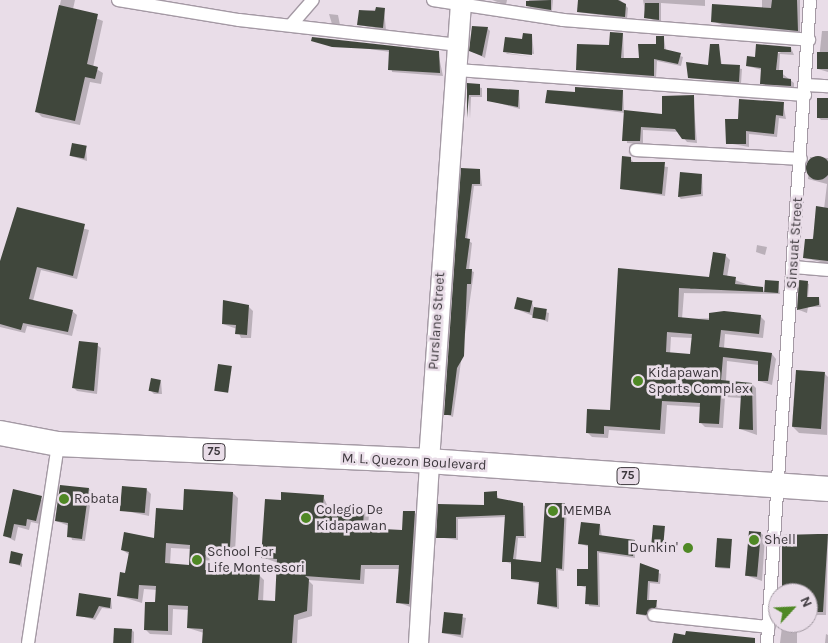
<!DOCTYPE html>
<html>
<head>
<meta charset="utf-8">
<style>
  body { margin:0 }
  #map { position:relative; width:828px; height:643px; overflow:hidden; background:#e9dde8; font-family:Karla,sans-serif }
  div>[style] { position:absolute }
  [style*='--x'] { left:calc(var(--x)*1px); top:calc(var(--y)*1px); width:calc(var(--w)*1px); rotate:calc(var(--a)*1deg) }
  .shadow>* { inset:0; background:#0003 }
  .building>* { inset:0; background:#40473c; transform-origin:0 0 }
  .round { border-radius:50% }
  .roads { filter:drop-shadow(1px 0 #a499a4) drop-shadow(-1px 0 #a499a4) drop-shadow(0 1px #a499a4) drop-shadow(0 -1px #a499a4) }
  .street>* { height:12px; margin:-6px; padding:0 6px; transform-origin:6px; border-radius:6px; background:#fff }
  .secondary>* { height:19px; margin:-9.5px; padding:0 9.5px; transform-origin:9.5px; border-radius:9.5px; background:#fff }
  .primary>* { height:20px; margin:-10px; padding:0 10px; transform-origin:10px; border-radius:10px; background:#fff }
  .highway>* { height:24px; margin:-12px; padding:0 12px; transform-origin:12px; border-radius:12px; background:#fff }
  .dots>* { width:14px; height:14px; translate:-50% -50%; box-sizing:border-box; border:2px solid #e9dde8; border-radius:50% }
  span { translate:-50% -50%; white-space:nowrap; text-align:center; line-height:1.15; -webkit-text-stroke:5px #e9dde8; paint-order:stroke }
  .shield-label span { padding:1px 4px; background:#e9dde8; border:1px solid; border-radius:4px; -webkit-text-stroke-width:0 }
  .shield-label { font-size:12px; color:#3d383d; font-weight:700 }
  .street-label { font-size:14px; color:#3d383d }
  .poi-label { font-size:14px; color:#3d383d }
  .left { translate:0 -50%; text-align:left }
  .right { translate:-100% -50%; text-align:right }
  .north { position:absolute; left:768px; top:583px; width:50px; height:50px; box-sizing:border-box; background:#e9dde8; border:1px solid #a49ba4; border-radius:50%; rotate:65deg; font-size:14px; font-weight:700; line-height:20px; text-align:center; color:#3d383d }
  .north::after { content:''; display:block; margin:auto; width:18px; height:22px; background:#4f8825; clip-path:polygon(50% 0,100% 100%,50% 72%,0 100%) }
</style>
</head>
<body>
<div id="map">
  <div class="shadow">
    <i style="clip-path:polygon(61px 0,75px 0,73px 9px,103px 21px,93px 67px,103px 73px,101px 84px,90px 82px,80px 125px,42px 117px,36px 111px)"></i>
    <i style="clip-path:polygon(492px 0,507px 0,506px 5px)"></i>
    <i style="clip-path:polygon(529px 0,553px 0,552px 11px,530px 8px)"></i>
    <i style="clip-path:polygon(607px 0,620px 0,628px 8px,627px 19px,578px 12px)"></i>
    <i style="clip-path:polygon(643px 0,705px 0,705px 6px,661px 3px,661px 22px,646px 18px)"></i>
    <i style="clip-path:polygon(762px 0,800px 0,800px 33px,726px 27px,713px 21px,762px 9px)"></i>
    <i style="clip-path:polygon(384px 9px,386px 30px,359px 25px,360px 11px)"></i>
    <i style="clip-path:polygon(329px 14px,338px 15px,340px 25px,332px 24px)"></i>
    <i style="clip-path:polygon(487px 28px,490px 31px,485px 58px,471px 51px)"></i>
    <i style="clip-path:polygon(822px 31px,828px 31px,828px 72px,818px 69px)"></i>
    <i style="clip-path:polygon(623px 34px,624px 59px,640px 60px,664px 38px,666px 51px,683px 57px,681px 66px,657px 61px,656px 78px,577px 70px)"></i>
    <i style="clip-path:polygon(532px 35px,534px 54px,504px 51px,524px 41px)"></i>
    <i style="clip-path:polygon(313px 41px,438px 52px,443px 76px,392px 72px,390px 52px)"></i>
    <i style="clip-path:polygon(718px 45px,722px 65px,742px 69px,741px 84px,689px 78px,687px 63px,709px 67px)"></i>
    <i style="clip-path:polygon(791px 48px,794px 55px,780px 54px,779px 71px,794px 83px,794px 89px,765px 86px,762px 70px,747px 66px)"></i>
    <i style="clip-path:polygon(506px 53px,534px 57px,507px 54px)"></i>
    <i style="clip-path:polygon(468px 85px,482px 88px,482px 97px,471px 97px,470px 119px)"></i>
    <i style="clip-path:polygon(519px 91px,520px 109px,488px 100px)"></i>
    <i style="clip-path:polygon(623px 91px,624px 111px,664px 115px,693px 96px,697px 143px,687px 142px,679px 132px,643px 130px,643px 144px,627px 143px,625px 113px,547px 103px,576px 94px)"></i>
    <i style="clip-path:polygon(828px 99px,828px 120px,821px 120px,818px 117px)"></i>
    <i style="clip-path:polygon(783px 103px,786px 119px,779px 118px,777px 137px,749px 134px,749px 147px,727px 143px,739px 120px)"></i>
    <i style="clip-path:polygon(86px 147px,87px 161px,71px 156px)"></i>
    <i style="clip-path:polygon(810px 157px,828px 158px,828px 264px,805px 258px,824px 209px,827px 184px,808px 179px)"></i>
    <i style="clip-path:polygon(630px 158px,634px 163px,668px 167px,665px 196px,621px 189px)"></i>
    <i style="clip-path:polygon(462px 169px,480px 170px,482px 186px,474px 186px,467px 240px,472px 243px,469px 270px,474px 272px,453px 417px,445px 414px)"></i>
    <i style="clip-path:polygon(702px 175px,703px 196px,681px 199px,679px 197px)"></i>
    <i style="clip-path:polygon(18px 209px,89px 230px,77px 279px,41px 270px,33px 301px,72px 311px,77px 315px,72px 336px,27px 326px,25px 333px,0 327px,0 273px)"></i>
    <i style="clip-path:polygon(757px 245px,767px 247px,765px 255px,756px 252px)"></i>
    <i style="clip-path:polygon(evenodd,725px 255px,730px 260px,727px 277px,765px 291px,778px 283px,780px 294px,684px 293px,682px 319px,761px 317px,765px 321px,763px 338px,725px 334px,724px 348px,772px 354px,776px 359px,772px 385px,759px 381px,759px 365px,727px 361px,726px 381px,752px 384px,756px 388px,757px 435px,740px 429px,742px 398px,725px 397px,723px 428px,705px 427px,700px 422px,701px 407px,667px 405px,665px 434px,609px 430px,608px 438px,592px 437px,587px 432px,611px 411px,619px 269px,710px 278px,725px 255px,671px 337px,693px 338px,692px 355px,670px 354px,671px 337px)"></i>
    <i style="clip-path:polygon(801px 282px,809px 284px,808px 298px,819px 298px,821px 307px,808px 307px,807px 313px,799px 310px)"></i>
    <i style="clip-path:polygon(532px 302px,534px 309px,549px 313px,548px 322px,516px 309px)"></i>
    <i style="clip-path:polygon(248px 306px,253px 311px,251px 338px,241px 338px,237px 329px,223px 324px)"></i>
    <i style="clip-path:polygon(97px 345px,101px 348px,97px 394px,77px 391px,74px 388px)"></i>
    <i style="clip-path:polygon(824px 373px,828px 377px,827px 435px,799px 433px,793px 427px)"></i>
    <i style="clip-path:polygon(161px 381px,162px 394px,154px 394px,151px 391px)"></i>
    <i style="clip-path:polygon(89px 489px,92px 492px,85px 541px,72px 540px,69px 526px,56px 521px)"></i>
    <i style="clip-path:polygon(147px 490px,151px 494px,149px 516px,121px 510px)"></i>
    <i style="clip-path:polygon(14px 491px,45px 501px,40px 524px,31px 522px,29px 530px,18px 527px,15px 541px,5px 536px)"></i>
    <i style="clip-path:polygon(496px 492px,499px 500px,525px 506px,526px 538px,518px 538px,516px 560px,542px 564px,564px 504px,567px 507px,564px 571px,558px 570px,559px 609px,538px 604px,540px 584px,512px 578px,512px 564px,503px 561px,506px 517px,458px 519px,458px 540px,437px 537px,439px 505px,485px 507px)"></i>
    <i style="clip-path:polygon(evenodd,233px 493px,238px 498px,235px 552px,210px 550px,209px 572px,259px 575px,264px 580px,263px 602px,276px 603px,278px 563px,262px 557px,282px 502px,323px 496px,328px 507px,364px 510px,369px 514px,368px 529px,403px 531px,414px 512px,419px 517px,413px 608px,397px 602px,400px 569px,365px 569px,364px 584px,308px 580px,313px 585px,312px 616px,298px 620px,297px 643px,203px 643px,204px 633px,188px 628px,189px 610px,173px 609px,172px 635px,150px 634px,145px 629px,157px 604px,157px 590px,144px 589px,142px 603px,119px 596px,130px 555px,122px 550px,155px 539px,184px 511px,233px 493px,171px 548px,191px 549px,190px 566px,170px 564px,171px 548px)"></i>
    <i style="clip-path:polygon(600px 525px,602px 537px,634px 541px,635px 558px,599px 553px,600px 607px,589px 606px,587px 588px,578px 585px,589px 571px,589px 547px,579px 543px)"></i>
    <i style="clip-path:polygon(761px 533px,765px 537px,762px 581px,748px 576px)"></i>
    <i style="clip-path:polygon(828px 537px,826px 615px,817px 615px,808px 593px,783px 593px,818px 539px)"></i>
    <i style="clip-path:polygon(731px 540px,730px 569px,717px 568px,716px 567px)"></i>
    <i style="clip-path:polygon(22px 555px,22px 567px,10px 562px)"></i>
    <i style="clip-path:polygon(641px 565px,661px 574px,660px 584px,650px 583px,649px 601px,656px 601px,658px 610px,649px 617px,638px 614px)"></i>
    <i style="clip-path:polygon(111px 599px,112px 609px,102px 608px,95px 620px,77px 615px)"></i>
    <i style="clip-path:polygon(445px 613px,466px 618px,463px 638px,443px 633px)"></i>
    <i style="clip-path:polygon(782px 627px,797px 631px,797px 643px,780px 643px)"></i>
    <i style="clip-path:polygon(132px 630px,134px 632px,134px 643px,130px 643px)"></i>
    <i style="clip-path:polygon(826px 634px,828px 635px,828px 643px,825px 643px)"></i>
  </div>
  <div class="building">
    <i style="clip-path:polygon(551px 0,551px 10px,526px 6px,526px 1px)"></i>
    <i style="clip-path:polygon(578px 0,618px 0,626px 4px,625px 17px,577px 12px)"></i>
    <i style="clip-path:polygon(772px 0,797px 0,798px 31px,711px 22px,712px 4px,771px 8px)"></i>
    <i style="clip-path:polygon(645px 3px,659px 3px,659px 20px,644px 18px)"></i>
    <i style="clip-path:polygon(59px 5px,98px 14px,87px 64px,98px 67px,95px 79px,85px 77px,75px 121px,35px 112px)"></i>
    <i style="clip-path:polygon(376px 7px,385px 8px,383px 28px,357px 25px,359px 10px,375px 11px)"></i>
    <i style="clip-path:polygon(472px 26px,488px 27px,482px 56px,469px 51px)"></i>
    <i style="clip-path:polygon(610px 32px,623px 33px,621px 58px,639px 58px,638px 44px,656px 44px,656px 36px,664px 36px,664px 49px,681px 53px,678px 64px,654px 59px,654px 76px,576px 70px,577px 44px,609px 45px)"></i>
    <i style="clip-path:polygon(523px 33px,532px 34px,532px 55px,503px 52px,505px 37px,522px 39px)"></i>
    <i style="clip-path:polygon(312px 37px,439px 51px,440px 73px,388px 70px,389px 50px,332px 47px,311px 41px)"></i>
    <i style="clip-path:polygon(710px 44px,719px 44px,721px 64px,740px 65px,739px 82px,688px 78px,686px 62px,708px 65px)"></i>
    <i style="clip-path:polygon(756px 44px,791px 47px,791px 52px,778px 52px,776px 70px,783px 70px,783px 78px,791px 79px,791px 86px,760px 84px,761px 68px,746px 66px,747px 56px,755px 57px)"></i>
    <i style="left:817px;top:52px;width:11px;height:17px"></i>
    <i style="clip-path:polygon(467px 83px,480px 84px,480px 95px,469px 95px,467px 118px)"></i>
    <i style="clip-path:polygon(575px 87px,623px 90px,622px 111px,545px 103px,547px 90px,575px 92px)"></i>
    <i style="clip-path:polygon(487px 88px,519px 90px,518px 107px,487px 101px)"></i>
    <i style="clip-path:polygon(694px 95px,695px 140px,682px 139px,675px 129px,641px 127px,640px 141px,622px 141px,624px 110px,662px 114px,662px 96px)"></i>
    <i style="left:817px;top:98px;width:11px;height:20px"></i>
    <i style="clip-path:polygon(739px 99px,784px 102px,783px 116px,776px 115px,774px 134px,746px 131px,746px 144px,726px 144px,725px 119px,738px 119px)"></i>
    <i style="left:72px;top:143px;width:15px;height:13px;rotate:11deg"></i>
    <i class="round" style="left:806px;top:156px;width:24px;height:24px"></i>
    <i style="clip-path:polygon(622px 156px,631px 157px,631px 162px,665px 162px,662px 194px,620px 189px)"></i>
    <i style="clip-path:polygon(461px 168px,480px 169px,480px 184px,472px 184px,465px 238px,470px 239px,466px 269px,472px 269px,471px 284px,467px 284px,464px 356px,457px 368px,451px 415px,444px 415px)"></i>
    <i style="clip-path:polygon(680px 172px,702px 174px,701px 194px,678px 197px)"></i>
    <i style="clip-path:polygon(816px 206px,828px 208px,828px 261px,803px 258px,805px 239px,813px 239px)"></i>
    <i style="clip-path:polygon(17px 207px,85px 224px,73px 276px,37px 267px,29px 299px,73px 310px,68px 332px,23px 323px,21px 330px,0 324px,0 261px)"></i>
    <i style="clip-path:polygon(evenodd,713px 252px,726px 254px,723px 275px,736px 277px,735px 284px,763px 287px,763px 292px,679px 288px,678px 317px,709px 320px,709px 313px,724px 311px,761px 315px,759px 334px,721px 330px,719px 347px,772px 353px,768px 381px,758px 381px,758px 361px,723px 357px,721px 380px,752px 383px,753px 430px,739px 429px,741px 394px,721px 393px,719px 424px,699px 423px,700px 403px,662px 401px,660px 430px,604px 426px,604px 434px,586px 433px,587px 409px,610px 410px,618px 268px,709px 277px,713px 252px,667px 332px,692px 334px,690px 354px,666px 352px,667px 332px)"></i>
    <i style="left:765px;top:280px;width:14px;height:12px;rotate:4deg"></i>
    <i style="clip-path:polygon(799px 280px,808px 281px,807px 297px,819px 297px,819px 305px,797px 310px)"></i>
    <i style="left:517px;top:297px;width:16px;height:12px;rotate:14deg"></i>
    <i style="clip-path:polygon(223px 300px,249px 305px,247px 335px,235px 334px,236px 325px,222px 324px)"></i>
    <i style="left:534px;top:307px;width:13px;height:11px;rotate:9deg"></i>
    <i style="clip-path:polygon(79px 341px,98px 343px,94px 391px,72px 388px)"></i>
    <i style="left:218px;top:364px;width:14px;height:27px;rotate:8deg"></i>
    <i style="left:796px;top:370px;width:29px;height:57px;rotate:4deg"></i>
    <i style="left:151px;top:378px;width:10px;height:13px;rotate:11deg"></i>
    <i style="clip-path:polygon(60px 485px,89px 488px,82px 539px,67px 537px,68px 523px,55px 521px)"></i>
    <i style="left:122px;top:486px;width:25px;height:25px;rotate:5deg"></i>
    <i style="clip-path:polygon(13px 489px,42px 496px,36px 521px,27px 519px,26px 526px,14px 524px,11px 538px,3px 536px)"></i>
    <i style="clip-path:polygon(evenodd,184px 489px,233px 492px,230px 547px,206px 546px,205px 570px,260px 573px,258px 600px,275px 601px,277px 559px,261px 558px,265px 499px,281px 500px,281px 492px,324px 495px,323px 505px,364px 508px,363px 528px,402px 530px,403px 511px,415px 511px,409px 604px,396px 603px,399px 565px,361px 565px,360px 580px,305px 576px,309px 579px,307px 611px,294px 615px,292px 643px,202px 643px,203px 629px,187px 628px,188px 606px,168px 605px,168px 631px,144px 630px,145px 602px,155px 602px,156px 586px,139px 585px,138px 599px,117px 596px,120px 572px,125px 573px,129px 552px,121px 550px,124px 532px,154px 538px,156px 508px,183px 510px,184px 489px,166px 543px,190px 545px,189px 565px,165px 563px,166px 543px)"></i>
    <i style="clip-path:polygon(497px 491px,497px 498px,523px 503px,524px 536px,516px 536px,513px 559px,541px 562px,545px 503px,565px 503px,562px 569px,556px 568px,557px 607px,537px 604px,539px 582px,511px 579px,511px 562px,502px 562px,505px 515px,456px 517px,456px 538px,436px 538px,438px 504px,484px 505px,484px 492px)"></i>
    <i style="clip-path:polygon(581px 522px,600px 524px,599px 535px,635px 540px,633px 556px,597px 551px,598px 605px,585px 604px,586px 586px,577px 586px,577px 569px,588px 569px,588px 545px,578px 544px)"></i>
    <i style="left:653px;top:525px;width:12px;height:23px;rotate:5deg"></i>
    <i style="left:749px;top:531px;width:12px;height:45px;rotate:5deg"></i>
    <i style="clip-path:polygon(818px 534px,828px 534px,823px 612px,813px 612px,813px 593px,782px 593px,782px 535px)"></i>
    <i style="left:717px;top:538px;width:15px;height:29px;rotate:4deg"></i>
    <i style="clip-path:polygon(11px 551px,23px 554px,20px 565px,9px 563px)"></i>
    <i style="clip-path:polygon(640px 563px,659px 570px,658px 582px,648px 581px,647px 600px,657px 600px,656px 607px,646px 615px,636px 614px)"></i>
    <i style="clip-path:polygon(79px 593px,111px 598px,110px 608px,99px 606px,93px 618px,76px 616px)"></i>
    <i style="left:444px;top:612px;width:19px;height:21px;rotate:6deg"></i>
    <i style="left:114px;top:628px;width:18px;height:15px;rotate:3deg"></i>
    <i style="clip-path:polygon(686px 631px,755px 638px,755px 643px,672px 643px,674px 633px,685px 635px)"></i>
  </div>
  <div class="roads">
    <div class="street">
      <i style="--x:118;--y:0;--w:123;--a:9.4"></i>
      <i style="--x:239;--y:20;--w:219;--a:6.5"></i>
      <i style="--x:433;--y:0;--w:132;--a:8.7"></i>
      <i style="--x:563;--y:20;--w:247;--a:4.6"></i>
      <i style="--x:291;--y:25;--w:33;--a:-49"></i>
      <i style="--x:457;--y:70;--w:349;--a:4.1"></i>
      <i style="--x:806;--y:85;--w:22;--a:3"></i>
      <i style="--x:636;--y:150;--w:165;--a:3.1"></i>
      <i style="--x:794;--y:267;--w:34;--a:5"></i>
      <i style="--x:654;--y:615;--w:115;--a:6"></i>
      <i style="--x:28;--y:643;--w:201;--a:-81.4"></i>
      <i style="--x:767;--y:643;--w:644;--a:-86.17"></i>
    </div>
    <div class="secondary">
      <i style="--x:418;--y:643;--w:182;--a:-86.5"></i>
    </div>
    <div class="primary">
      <i style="--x:429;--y:461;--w:462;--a:-86"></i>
    </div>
    <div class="highway">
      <i style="--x:0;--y:433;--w:59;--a:10.7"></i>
      <i style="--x:58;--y:444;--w:371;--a:2.6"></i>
      <i style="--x:429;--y:461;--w:400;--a:4"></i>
    </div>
  </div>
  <div class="dots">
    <i style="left:638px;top:381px;background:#4f8825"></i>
    <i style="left:64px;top:499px;background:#4f8825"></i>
    <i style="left:553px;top:511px;background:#4f8825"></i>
    <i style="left:306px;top:518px;background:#4f8825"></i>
    <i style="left:754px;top:540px;background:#4f8825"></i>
    <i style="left:688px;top:548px;background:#4f8825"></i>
    <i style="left:197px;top:560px;background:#4f8825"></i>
  </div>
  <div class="shield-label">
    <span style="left:214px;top:452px">75</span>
    <span style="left:628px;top:476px">75</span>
  </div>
  <div class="street-label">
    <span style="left:795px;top:243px;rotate:-86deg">Sinsuat Street</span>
    <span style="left:437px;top:321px;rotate:-86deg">Purslane Street</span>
    <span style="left:414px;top:462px;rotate:3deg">M. L. Quezon Boulevard</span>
  </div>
  <div class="poi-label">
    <span class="left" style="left:648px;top:381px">Kidapawan<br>Sports Complex</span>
    <span class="left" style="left:74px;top:499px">Robata</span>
    <span class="left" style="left:316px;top:518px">Colegio De<br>Kidapawan</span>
    <span class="left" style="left:563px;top:511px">MEMBA</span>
    <span class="left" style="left:764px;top:540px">Shell</span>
    <span class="right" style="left:678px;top:548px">Dunkin'</span>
    <span class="left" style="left:207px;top:560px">School For<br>Life Montessori</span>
  </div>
  <div class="north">N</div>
</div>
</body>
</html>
